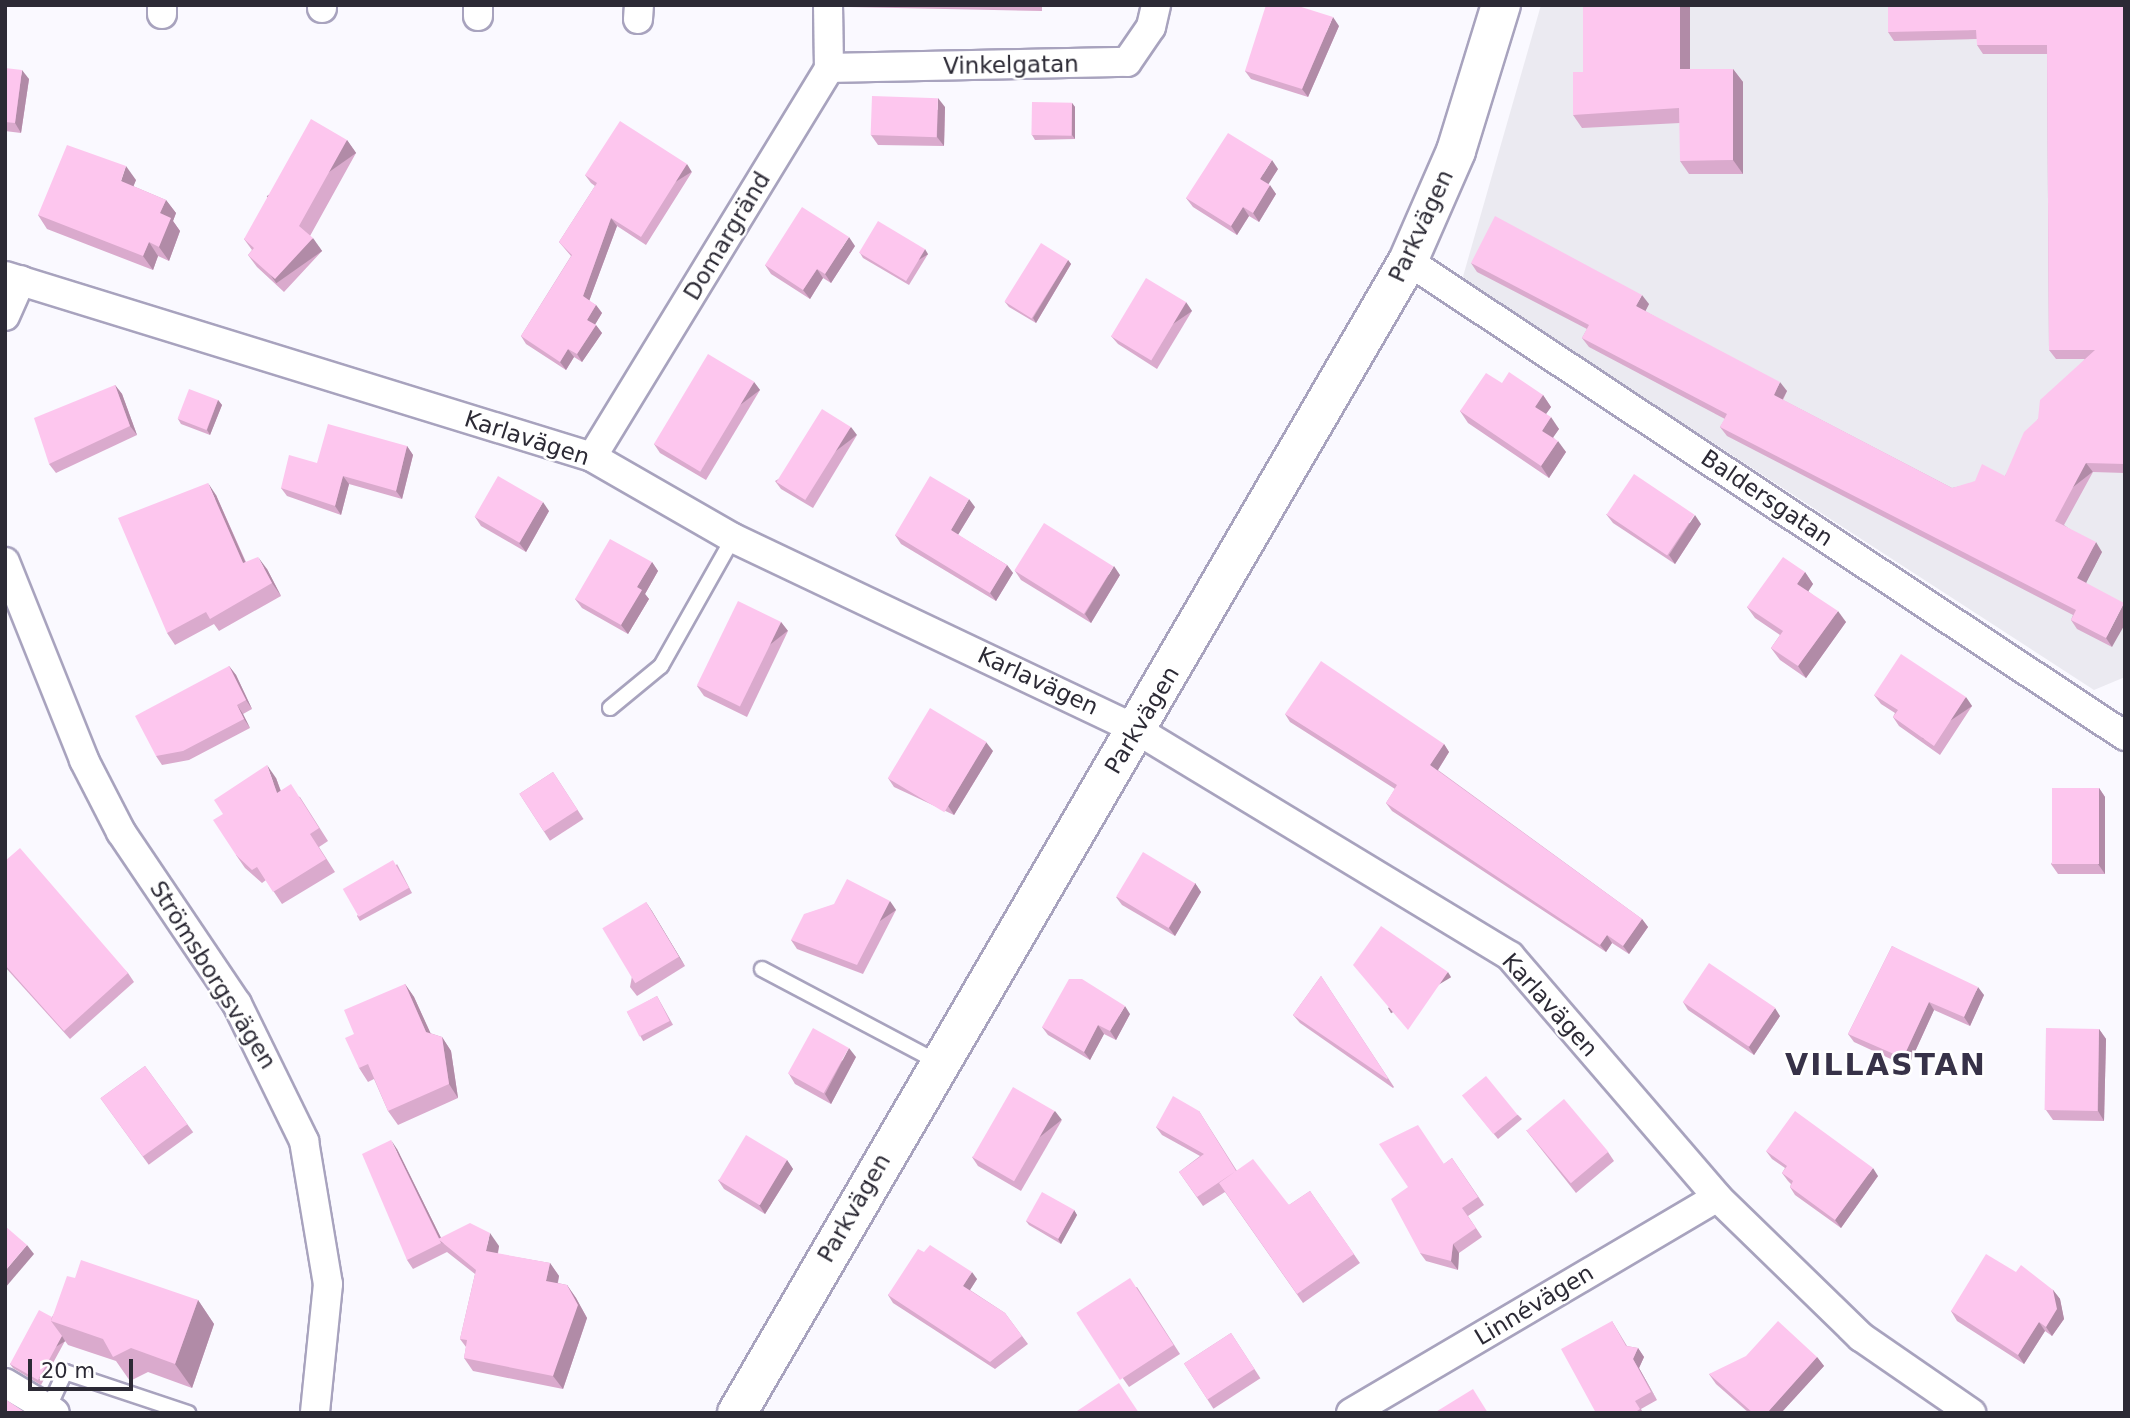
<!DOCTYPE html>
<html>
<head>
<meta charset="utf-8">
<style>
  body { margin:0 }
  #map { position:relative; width:2130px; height:1418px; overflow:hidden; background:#faf9ff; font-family:"DejaVu Sans",sans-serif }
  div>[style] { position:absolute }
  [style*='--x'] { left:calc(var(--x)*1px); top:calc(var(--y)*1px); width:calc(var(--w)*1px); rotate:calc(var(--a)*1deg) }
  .built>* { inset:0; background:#ebeaf1 }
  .roads { filter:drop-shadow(2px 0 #a8a3be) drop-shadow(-2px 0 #a8a3be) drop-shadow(0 2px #a8a3be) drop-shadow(0 -2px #a8a3be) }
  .lane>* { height:14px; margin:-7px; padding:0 7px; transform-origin:7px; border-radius:7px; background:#fff }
  .street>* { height:28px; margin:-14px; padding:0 14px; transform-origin:14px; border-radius:14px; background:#fff }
  .secondary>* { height:38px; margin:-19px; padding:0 19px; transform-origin:19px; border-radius:19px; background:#fff }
  .wall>* { inset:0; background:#daaacd; transform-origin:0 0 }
  .shaded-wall>* { inset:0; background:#b18ba7; transform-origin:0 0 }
  .building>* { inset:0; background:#fdc6ee; transform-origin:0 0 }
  span { translate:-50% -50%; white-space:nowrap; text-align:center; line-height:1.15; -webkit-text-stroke:5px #fff; paint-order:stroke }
  .street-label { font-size:23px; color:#2c2a35 }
  .district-label { font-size:30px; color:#373248; font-weight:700; letter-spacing:2px }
  .frame { position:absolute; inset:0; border:7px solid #2c2a35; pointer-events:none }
  .scale { position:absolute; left:28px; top:1359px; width:105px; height:32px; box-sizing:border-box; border:4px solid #2c2a35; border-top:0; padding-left:9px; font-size:21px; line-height:24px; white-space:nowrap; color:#2c2a35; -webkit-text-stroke:5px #fff; paint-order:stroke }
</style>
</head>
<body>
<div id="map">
  <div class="built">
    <i style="clip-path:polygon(1541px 5px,2125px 5px,2125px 677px,2094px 690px,1462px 280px)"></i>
  </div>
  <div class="roads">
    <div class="lane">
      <i style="--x:610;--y:708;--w:66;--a:-39.5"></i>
      <i style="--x:661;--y:666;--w:147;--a:-60.6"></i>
      <i style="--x:762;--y:969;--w:199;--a:27.9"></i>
      <i style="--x:48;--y:1409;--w:41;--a:-65.3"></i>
      <i style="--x:65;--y:1372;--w:130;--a:18.4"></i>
    </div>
    <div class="street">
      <i style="--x:322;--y:5;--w:3;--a:90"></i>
      <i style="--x:478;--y:5;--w:11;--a:90"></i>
      <i style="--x:162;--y:14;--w:9;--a:-90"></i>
      <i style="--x:638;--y:19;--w:14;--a:-86"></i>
      <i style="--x:829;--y:68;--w:298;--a:-1.2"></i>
      <i style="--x:1127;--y:62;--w:42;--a:-55.6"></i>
      <i style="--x:1151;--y:27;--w:23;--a:-77"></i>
      <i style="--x:1408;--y:261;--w:860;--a:33.52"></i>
      <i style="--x:5;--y:276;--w:614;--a:17.14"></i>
      <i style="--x:592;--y:457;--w:163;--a:29.9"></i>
      <i style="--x:733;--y:538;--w:447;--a:25.4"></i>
      <i style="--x:1137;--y:730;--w:436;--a:31.2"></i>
      <i style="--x:1510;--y:956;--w:318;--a:49.3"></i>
      <i style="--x:1717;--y:1197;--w:201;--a:44.2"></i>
      <i style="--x:1861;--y:1337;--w:134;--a:34.6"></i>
      <i style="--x:5;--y:316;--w:39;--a:-66"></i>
      <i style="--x:592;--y:457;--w:456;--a:-58.6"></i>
      <i style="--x:829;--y:68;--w:63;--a:-90.9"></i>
      <i style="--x:5;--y:562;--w:213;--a:68.2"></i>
      <i style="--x:84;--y:760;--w:81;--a:62.8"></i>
      <i style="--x:121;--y:832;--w:207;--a:56"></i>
      <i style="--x:237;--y:1004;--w:153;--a:63.9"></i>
      <i style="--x:304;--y:1141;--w:145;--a:80.5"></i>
      <i style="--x:328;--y:1284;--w:130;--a:95.8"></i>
      <i style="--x:5;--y:1383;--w:58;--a:31"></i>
      <i style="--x:1351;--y:1413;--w:425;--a:-30.5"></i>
    </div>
    <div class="secondary">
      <i style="--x:737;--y:1413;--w:1333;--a:-59.78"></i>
      <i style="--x:1408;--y:261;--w:120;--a:-66.4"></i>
      <i style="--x:1456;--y:151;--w:153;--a:-72.9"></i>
    </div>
  </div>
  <div class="wall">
    <i style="clip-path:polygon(847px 5px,1042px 5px,1042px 11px,848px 7px)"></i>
    <i style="clip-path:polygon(2125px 5px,2125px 473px,2093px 472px,2064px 525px,2102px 552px,2086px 582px,2112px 647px,2077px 629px,2071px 620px,2073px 615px,1727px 436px,1720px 427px,1725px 419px,1589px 347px,1582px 338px,1587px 329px,1477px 272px,1471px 263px,1649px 304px,1645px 311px,1787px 391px,1783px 400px,1952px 488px,2005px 476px,2038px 419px,2085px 359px,2056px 359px,2049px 350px,2047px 54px,1983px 54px,1977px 45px,1977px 39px,1894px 41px,1888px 32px)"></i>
    <i style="clip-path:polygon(1339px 26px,1308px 97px,1251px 79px,1245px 71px)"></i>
    <i style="clip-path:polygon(5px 68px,29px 79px,21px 133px,5px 131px)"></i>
    <i style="clip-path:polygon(1690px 69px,1733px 69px,1743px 82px,1743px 174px,1689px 174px,1680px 161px,1680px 123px,1582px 128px,1573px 115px)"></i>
    <i style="clip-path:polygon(1072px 103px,1075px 107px,1075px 139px,1035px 140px,1032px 135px)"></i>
    <i style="clip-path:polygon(945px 107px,944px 146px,878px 145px,871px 135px)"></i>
    <i style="clip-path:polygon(347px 140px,356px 153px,310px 236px,322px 251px,284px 292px,257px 267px,248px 255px,252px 250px,244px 239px)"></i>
    <i style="clip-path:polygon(1278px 169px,1268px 184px,1276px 194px,1259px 222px,1249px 216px,1237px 235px,1193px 207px,1186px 198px)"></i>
    <i style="clip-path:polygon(692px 172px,646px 245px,617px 226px,589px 301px,596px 305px,602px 313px,595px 324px,602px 333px,582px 362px,574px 357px,566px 370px,526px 344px,521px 336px,571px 256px,559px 242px,595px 186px,591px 183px,585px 175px)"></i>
    <i style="clip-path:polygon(136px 180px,133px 186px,166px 200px,176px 213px,173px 221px,180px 231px,169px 261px,158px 256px,153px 270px,47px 229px,38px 215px)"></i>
    <i style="clip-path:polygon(855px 246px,831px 283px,823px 278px,810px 299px,771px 274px,765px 265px)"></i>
    <i style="clip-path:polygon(860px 253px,928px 254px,909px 285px,863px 258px)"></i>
    <i style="clip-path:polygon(1068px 260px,1071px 264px,1036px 323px,1009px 307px,1005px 302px)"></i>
    <i style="clip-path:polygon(1192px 311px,1157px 369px,1118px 344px,1111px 336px)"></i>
    <i style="clip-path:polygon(754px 382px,760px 390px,706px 480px,660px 453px,654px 444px)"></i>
    <i style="clip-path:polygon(1502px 383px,1543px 395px,1551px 407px,1546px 414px,1559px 429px,1553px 437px,1566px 452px,1549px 478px,1468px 423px,1460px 411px)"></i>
    <i style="clip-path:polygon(115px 385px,122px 394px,137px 435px,56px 473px,49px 464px)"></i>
    <i style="clip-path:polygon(218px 400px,222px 405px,210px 435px,181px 424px,178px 419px)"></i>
    <i style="clip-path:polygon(857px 435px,813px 508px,781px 489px,775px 481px)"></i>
    <i style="clip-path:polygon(407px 446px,413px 455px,402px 499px,349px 484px,341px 515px,287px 496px,281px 488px,317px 463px)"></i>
    <i style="clip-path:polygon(216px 495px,246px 562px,267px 569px,281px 596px,219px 631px,214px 624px,175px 645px,167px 633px)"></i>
    <i style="clip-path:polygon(975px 507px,958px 535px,1007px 565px,1013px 573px,996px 601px,901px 544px,895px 535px)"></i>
    <i style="clip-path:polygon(549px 511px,526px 552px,481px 526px,475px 517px)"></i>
    <i style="clip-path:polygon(1606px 514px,1701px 524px,1675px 564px,1613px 523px)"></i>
    <i style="clip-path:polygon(652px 562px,658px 571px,645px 594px,649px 599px,628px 634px,582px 608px,575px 599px)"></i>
    <i style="clip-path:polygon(1015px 571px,1120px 575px,1091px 623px,1021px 580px)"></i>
    <i style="clip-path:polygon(1805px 572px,1813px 584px,1808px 591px,1846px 622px,1806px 678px,1780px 660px,1771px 648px,1780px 635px,1755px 618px,1747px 607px)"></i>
    <i style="clip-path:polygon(781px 622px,788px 631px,747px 717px,704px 696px,697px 686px)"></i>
    <i style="clip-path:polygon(229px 666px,236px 675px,252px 709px,243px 714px,250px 728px,189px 760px,162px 765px,156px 756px)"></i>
    <i style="clip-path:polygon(1874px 695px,1972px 706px,1940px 755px,1899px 726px,1893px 717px,1895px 713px,1881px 704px)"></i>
    <i style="clip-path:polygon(1285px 714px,1444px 744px,1449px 752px,1438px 770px,1642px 919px,1648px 927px,1629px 954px,1612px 943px,1606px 952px,1392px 811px,1386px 803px,1395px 789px,1290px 722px)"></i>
    <i style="clip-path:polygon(993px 751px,954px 815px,894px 787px,888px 778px)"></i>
    <i style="left:553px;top:772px;width:56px;height:40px;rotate:57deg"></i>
    <i style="clip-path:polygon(276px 778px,281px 791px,300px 797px,328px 841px,319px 847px,335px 872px,282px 904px,266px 880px,262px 883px,245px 868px,236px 855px)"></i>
    <i style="clip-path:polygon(2099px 788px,2105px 797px,2105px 874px,2058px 874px,2051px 864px)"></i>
    <i style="clip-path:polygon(5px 861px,128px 973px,134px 982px,70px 1039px,5px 967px)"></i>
    <i style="clip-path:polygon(397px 864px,412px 893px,360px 921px,357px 916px)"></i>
    <i style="clip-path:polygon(1195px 883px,1201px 892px,1175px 936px,1122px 905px,1116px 897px)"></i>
    <i style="clip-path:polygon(646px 902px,685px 966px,637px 996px,630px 987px)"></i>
    <i style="clip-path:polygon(896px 910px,863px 974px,797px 949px,791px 940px)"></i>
    <i style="clip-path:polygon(1892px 946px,1984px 995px,1970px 1026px,1934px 1010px,1908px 1067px,1854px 1042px,1848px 1034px)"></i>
    <i style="clip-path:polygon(1321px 976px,1394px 1087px,1393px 1088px,1300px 1023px,1293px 1015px)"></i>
    <i style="clip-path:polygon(405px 984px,414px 997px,430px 1033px,442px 1037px,451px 1051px,458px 1098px,398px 1125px,388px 1111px,374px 1079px,368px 1082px,359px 1068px,354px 1034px)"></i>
    <i style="left:657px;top:996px;width:33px;height:34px;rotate:61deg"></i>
    <i style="clip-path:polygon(1683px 1002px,1780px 1016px,1754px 1055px,1688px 1010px)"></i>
    <i style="clip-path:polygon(1130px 1014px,1116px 1040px,1104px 1034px,1090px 1060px,1048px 1035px,1042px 1027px)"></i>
    <i style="clip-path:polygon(2099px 1029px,2106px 1039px,2104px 1121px,2053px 1120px,2046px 1110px)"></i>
    <i style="clip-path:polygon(856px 1057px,831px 1104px,795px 1084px,789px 1074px)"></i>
    <i style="left:145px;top:1066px;width:82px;height:55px;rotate:54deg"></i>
    <i style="clip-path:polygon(1466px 1100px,1518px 1115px,1522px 1119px,1498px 1139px)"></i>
    <i style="clip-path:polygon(1199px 1111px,1237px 1171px,1289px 1205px,1310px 1191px,1360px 1263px,1303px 1303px,1225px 1192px,1203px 1206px,1179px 1172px,1200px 1156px,1162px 1135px,1156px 1127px)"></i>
    <i style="clip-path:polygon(1062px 1120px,1021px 1191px,978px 1166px,972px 1157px)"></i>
    <i style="clip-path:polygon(1526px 1130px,1608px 1152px,1614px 1161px,1576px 1193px)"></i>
    <i style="clip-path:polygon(397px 1149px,441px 1238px,499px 1246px,498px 1254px,550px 1263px,559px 1276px,558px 1283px,567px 1285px,576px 1298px,587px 1318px,563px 1389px,473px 1371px,464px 1358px,466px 1347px,460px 1339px,475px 1274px,447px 1252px,413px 1269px,407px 1260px)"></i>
    <i style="clip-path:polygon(1766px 1151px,1878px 1176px,1841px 1228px,1795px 1195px,1790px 1187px,1791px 1184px,1788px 1181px,1782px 1173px,1785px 1168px,1772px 1159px)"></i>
    <i style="clip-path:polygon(1452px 1158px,1484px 1205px,1468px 1216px,1482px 1237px,1459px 1253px,1458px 1270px,1426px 1261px,1420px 1253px,1444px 1164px)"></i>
    <i style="clip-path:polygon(787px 1160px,793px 1169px,765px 1214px,724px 1189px,718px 1180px)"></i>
    <i style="clip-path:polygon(1074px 1210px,1077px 1215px,1061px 1244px,1029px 1225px,1026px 1221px)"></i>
    <i style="clip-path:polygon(924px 1252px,977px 1279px,970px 1290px,1005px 1313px,1028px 1344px,995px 1369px,893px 1303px,888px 1295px)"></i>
    <i style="clip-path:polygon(2016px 1272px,2053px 1290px,2060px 1299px,2064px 1319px,2052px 1336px,2045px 1331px,2024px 1364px,1957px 1321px,1951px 1311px)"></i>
    <i style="clip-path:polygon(75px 1278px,198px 1300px,214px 1324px,192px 1388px,148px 1372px,130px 1381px,116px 1361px,68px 1345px,65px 1341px,41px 1385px,13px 1368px,10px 1364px,52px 1317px)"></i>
    <i style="clip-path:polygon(1137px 1287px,1180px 1354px,1129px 1387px,1077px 1313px)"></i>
    <i style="clip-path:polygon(1612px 1321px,1627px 1346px,1638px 1348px,1644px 1357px,1639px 1368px,1657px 1400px,1641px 1409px,1643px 1413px,1596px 1413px)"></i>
    <i style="left:1231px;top:1333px;width:54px;height:56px;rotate:57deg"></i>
    <i style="clip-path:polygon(1817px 1357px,1824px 1366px,1781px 1413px,1749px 1413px,1716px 1384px,1709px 1374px)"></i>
  </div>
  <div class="shaded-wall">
    <i style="clip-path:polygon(1680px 5px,1690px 5px,1690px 82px,1680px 69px)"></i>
    <i style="clip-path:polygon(1333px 17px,1339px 26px,1308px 97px,1302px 89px)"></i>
    <i style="clip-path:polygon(1733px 69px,1743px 82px,1743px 174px,1733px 160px)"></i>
    <i style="clip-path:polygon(22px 70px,29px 79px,21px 133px,15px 123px)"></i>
    <i style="clip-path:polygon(938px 98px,945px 107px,944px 146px,937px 137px)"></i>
    <i style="clip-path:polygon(1072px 103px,1075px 107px,1075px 139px,1072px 135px)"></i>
    <i style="left:347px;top:140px;width:16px;height:98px;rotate:55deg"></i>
    <i style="clip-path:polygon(1272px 160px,1278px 169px,1266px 188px,1260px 179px)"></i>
    <i style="left:687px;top:164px;width:9px;height:86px;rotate:58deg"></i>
    <i style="clip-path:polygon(126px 166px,136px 180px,130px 195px,121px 181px)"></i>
    <i style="clip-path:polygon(1270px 185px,1276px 194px,1259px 222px,1253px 213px)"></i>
    <i style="clip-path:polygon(166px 200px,176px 213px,173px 221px,180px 231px,169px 261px,159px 247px,160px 213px)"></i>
    <i style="clip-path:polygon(1243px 207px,1249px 216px,1237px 235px,1231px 226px)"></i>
    <i style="clip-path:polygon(611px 218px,617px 226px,588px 304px,583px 296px)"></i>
    <i style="clip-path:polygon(849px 237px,855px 246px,831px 283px,825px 274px)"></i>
    <i style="left:313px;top:238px;width:16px;height:56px;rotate:55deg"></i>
    <i style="clip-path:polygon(149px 242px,158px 256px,153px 270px,143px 256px)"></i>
    <i style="left:925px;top:249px;width:6px;height:36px;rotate:59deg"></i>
    <i style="clip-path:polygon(1068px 260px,1071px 264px,1036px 323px,1033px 318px)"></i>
    <i style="clip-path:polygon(817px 269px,823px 278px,810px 299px,803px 290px)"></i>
    <i style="clip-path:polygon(1642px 295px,1649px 304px,1643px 316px,1636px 306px)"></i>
    <i style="left:1186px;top:302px;width:11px;height:68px;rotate:56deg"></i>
    <i style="clip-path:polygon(596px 305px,602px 313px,593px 328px,587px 320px)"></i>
    <i style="clip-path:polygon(596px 325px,602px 333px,582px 362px,577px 354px)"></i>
    <i style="clip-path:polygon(568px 349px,574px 357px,566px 370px,560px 362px)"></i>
    <i style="left:754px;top:382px;width:10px;height:105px;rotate:53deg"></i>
    <i style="clip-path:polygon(1780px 382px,1787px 391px,1780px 404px,1774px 395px)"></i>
    <i style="clip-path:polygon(115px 385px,122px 394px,137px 435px,130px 426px)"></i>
    <i style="clip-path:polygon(1543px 395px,1551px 407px,1543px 418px,1535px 407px)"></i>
    <i style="clip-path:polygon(218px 400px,222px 405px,210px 435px,207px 430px)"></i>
    <i style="clip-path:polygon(1551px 417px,1559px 429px,1550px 442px,1542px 431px)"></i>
    <i style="left:851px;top:427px;width:10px;height:85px;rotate:53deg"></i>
    <i style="clip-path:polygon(1558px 441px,1566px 452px,1549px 478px,1541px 466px)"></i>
    <i style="clip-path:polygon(407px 446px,413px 455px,402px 499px,396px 491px)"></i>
    <i style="left:2086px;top:463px;width:11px;height:66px;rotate:52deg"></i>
    <i style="clip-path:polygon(343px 476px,349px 484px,341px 515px,335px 506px)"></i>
    <i style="clip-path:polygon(208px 483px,216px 495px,251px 575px,243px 563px)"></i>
    <i style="clip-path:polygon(969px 499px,975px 507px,956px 538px,951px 530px)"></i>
    <i style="clip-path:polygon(543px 502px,549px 511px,526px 552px,519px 543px)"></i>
    <i style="clip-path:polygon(1695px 515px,1701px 524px,1675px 564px,1669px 555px)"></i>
    <i style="clip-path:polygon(2096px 542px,2102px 552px,2084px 587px,2077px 578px)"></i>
    <i style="clip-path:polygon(258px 557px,267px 569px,281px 596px,272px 583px)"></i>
    <i style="clip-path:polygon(652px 562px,658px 571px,645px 594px,649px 599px,628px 634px,621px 625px,637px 587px)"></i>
    <i style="clip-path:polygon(1007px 565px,1013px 573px,996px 601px,990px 593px)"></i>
    <i style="clip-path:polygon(1114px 566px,1120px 575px,1091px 623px,1085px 614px)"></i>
    <i style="clip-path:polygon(1805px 572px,1813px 584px,1806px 595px,1797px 584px)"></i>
    <i style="clip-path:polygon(2124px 603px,2125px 624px,2112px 647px,2106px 638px)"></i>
    <i style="clip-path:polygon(1838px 611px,1846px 622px,1806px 678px,1798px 666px)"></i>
    <i style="left:781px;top:622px;width:11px;height:95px;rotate:52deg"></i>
    <i style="clip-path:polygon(229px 666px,236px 675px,252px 709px,246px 700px)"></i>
    <i style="left:1966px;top:697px;width:11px;height:59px;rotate:56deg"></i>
    <i style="clip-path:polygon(237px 705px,243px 714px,250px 728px,244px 719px)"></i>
    <i style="clip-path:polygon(986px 742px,993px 751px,954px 815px,948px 806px)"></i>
    <i style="clip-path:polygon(1444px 744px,1449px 752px,1436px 773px,1430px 765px)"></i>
    <i style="clip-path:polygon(267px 765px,276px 778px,286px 806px,277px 793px)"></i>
    <i style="clip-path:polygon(2099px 788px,2105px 797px,2105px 874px,2098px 864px)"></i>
    <i style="clip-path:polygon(1195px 883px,1201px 892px,1175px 936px,1169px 928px)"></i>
    <i style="left:890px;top:901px;width:11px;height:72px;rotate:56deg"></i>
    <i style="clip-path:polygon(646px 902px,652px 911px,685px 966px,679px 957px)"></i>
    <i style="clip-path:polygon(1642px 919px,1648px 927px,1629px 954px,1623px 946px)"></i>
    <i style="clip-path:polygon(1607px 935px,1612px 943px,1606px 952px,1600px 945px)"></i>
    <i style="left:1448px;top:972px;width:6px;height:70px;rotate:59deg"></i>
    <i style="clip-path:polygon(405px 984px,414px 997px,436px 1045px,426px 1032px)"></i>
    <i style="clip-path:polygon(1978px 987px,1984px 995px,1970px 1026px,1964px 1017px)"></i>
    <i style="clip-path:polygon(1929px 1002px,1934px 1010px,1908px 1067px,1903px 1058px)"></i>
    <i style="clip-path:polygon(1125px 1006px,1130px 1014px,1116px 1040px,1110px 1031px)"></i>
    <i style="clip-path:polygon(1775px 1008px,1780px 1016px,1754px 1055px,1748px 1046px)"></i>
    <i style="clip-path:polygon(1098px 1025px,1104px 1034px,1090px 1060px,1084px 1052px)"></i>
    <i style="clip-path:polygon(2099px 1029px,2106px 1039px,2104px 1121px,2098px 1111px)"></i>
    <i style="clip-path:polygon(442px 1037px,451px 1051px,458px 1098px,449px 1084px)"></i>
    <i style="clip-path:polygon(849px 1048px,856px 1057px,831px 1104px,825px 1094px)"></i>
    <i style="left:1055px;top:1111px;width:11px;height:82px;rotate:52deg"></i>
    <i style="clip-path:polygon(391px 1140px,397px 1149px,444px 1244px,441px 1242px)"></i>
    <i style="clip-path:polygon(787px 1160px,793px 1169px,765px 1214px,759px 1205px)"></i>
    <i style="clip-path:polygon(1873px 1168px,1878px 1176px,1841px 1228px,1835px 1220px)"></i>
    <i style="clip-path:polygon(1074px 1210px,1077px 1215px,1061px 1244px,1058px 1239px)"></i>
    <i style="clip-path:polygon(490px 1233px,499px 1246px,495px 1265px,486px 1251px)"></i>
    <i style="clip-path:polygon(1453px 1244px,1459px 1253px,1458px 1270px,1451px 1261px)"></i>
    <i style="clip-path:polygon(27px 1245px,34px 1254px,5px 1288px,5px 1271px)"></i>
    <i style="clip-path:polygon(550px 1263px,559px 1276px,555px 1294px,546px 1281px)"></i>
    <i style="clip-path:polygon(972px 1272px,977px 1279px,968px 1293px,963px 1286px)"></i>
    <i style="clip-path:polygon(567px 1285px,576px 1298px,587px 1318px,563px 1389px,553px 1376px)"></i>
    <i style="clip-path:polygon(2053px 1290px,2060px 1299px,2064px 1319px,2052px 1336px,2046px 1327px)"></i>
    <i style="clip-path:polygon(198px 1300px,214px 1324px,192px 1388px,175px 1364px)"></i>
    <i style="clip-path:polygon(2039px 1322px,2045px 1331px,2024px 1364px,2018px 1355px)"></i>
    <i style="left:62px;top:1336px;width:6px;height:50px;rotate:59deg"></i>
    <i style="clip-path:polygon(1638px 1348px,1644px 1357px,1639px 1368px,1657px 1400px,1633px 1359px)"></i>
    <i style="clip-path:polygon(1817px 1357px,1824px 1366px,1781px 1413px,1767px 1413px)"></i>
  </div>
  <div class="building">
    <i style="clip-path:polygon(1266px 5px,1295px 5px,1333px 17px,1302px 89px,1245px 71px)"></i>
    <i style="clip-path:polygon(1583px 5px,1680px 5px,1680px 69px,1733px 69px,1733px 160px,1680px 161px,1679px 108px,1573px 115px,1573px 72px,1583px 72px)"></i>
    <i style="clip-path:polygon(1888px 5px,2125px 5px,2125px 464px,2086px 463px,2055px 521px,2096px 542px,2077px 578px,2124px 603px,2106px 638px,2071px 620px,2076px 610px,1720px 427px,1727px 414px,1582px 338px,1589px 325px,1471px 263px,1495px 216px,1642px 295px,1636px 306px,1780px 382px,1774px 395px,1952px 488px,1975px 481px,1982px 464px,2005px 476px,2024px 432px,2038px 419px,2040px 400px,2095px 350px,2049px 350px,2047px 45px,1977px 45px,1976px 30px,1888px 32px)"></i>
    <i style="clip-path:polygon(5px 68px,22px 70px,15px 123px,5px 122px)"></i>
    <i style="left:872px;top:96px;width:66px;height:39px;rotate:2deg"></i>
    <i style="left:1032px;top:102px;width:40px;height:33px;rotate:1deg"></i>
    <i style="clip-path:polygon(311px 119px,347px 140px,299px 226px,313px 238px,275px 279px,248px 255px,254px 248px,244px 239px)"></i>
    <i style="clip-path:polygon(620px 121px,687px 164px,641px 237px,611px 218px,583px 296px,596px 305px,587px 320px,596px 325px,577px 354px,568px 349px,560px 362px,521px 336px,572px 255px,559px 242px,597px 183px,585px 175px)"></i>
    <i style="clip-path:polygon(1228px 133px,1272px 160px,1260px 179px,1270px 185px,1253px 213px,1243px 207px,1231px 226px,1186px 198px)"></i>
    <i style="clip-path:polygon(67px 145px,126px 166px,121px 181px,166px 200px,160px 213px,171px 218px,159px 247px,149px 242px,143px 256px,38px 215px)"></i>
    <i style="clip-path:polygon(802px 207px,849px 237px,825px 274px,817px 269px,803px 290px,765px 265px)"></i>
    <i style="left:878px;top:221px;width:55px;height:37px;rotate:31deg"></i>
    <i style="left:1041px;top:243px;width:32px;height:69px;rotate:32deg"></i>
    <i style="left:1146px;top:278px;width:47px;height:68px;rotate:31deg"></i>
    <i style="left:708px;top:354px;width:54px;height:105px;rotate:31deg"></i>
    <i style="clip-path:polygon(1509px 372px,1543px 395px,1535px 407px,1551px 417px,1542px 431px,1558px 441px,1541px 466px,1460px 411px,1486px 373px,1502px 383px)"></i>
    <i style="clip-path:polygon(115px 385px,130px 426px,49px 464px,34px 418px)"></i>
    <i style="left:189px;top:389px;width:31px;height:32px;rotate:21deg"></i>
    <i style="left:822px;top:409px;width:34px;height:86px;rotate:32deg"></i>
    <i style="clip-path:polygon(328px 424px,407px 446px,396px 491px,343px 476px,335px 506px,281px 488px,289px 455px,317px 463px)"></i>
    <i style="left:1634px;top:474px;width:73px;height:49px;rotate:34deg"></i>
    <i style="left:498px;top:476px;width:52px;height:47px;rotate:30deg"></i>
    <i style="clip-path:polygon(930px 476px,969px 499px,951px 530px,1007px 565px,990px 593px,895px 535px)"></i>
    <i style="clip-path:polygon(208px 483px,243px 563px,258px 557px,272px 583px,210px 619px,206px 612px,167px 633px,118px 518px)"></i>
    <i style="left:1044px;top:523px;width:82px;height:56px;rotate:32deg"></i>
    <i style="clip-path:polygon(610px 539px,652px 562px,637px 587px,642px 590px,621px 625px,575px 599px)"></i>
    <i style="clip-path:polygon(1783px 557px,1805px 572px,1797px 584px,1838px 611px,1798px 666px,1771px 648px,1783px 631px,1747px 607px)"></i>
    <i style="left:738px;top:601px;width:48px;height:94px;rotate:26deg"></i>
    <i style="clip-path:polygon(1901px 654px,1966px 697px,1934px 746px,1893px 717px,1898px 710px,1874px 695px)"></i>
    <i style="clip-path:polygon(1321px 661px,1444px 744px,1430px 765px,1642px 919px,1623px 946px,1607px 935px,1600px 945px,1386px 803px,1397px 785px,1285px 714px)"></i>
    <i style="clip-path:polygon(229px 666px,246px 700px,237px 705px,244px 719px,183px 751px,156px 756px,135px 716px)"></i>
    <i style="left:930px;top:708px;width:66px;height:82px;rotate:31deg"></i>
    <i style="clip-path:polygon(267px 765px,277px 793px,291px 784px,319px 828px,310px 834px,326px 859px,273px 892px,257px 867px,252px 870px,236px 855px,213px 820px,223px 814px,214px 800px)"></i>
    <i style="left:553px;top:772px;width:45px;height:40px;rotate:57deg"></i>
    <i style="left:2052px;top:788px;width:47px;height:76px"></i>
    <i style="clip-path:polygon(20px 848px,128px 973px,64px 1031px,5px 965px,5px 937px,7px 936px,5px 934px,5px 861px)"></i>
    <i style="left:1143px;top:852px;width:61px;height:52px;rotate:31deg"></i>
    <i style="left:393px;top:860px;width:32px;height:58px;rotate:60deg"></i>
    <i style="clip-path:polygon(847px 879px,890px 901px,857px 965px,791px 940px,804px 914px,834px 904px)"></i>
    <i style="left:646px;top:902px;width:64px;height:51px;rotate:59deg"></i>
    <i style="clip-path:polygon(1381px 926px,1448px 972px,1408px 1030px,1353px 965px)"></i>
    <i style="clip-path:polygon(1892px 946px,1978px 987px,1964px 1017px,1929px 1002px,1903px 1058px,1848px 1034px)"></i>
    <i style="left:1709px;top:963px;width:80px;height:47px;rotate:34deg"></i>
    <i style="clip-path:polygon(1321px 976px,1388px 1078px,1387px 1079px,1293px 1015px)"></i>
    <i style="clip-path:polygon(1069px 979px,1082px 979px,1125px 1006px,1110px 1031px,1098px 1025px,1084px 1052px,1042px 1027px)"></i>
    <i style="clip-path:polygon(405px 984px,426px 1032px,442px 1037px,449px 1084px,388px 1111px,368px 1064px,359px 1068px,345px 1038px,354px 1034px,344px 1010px)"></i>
    <i style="left:657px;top:996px;width:28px;height:34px;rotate:63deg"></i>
    <i style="left:813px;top:1028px;width:41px;height:52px;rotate:29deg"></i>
    <i style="left:2046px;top:1028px;width:53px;height:82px;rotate:1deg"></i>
    <i style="left:145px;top:1066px;width:72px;height:55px;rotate:54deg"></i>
    <i style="left:1486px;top:1076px;width:50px;height:31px;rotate:51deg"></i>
    <i style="left:1013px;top:1087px;width:48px;height:81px;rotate:30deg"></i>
    <i style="clip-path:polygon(1173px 1096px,1199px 1111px,1236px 1171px,1253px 1159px,1289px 1205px,1310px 1191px,1354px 1254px,1297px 1294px,1219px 1183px,1236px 1171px,1197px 1197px,1179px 1172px,1204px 1154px,1156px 1127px)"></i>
    <i style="left:1564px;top:1099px;width:69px;height:49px;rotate:50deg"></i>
    <i style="clip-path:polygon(1795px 1111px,1873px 1168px,1835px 1220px,1790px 1187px,1793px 1181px,1782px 1173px,1787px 1166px,1766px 1151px)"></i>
    <i style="clip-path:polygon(1418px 1125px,1444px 1164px,1452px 1158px,1478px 1197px,1462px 1208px,1476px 1228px,1453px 1244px,1451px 1261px,1420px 1253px,1391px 1199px,1408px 1187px,1379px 1144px)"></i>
    <i style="left:746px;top:1135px;width:48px;height:53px;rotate:31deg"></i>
    <i style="clip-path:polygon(391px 1140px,441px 1243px,407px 1260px,362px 1154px)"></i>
    <i style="left:1042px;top:1192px;width:37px;height:33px;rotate:29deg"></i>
    <i style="clip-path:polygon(470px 1223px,490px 1233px,486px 1251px,550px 1263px,546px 1281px,567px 1285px,578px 1305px,553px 1376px,464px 1358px,467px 1340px,460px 1339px,476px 1270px,438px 1239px)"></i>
    <i style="clip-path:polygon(5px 1226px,27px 1245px,5px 1271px)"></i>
    <i style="clip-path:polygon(930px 1245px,972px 1272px,963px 1286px,1005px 1313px,1022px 1336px,990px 1362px,888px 1295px,918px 1249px,924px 1252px)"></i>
    <i style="clip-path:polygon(1986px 1254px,2016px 1272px,2021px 1265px,2053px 1290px,2057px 1309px,2046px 1327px,2039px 1322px,2018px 1355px,1951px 1311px)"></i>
    <i style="clip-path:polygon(81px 1260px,198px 1300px,175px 1364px,131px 1348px,113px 1357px,103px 1339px,51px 1321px,67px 1276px,75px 1278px)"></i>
    <i style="left:1130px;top:1278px;width:80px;height:64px;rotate:57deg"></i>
    <i style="clip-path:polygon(39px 1310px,52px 1317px,51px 1321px,62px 1336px,38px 1380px,10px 1364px)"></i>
    <i style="clip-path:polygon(1612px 1321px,1626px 1346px,1638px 1348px,1633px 1359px,1651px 1392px,1635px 1401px,1640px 1409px,1634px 1413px,1596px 1413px,1561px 1349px)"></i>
    <i style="clip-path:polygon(1778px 1321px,1817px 1357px,1767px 1413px,1753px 1413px,1709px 1374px,1746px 1356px)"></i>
    <i style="left:1231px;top:1333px;width:43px;height:56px;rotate:57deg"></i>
    <i style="clip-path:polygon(1119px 1383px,1139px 1413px,1074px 1413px)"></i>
    <i style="clip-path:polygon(1473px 1389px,1488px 1413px,1434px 1413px)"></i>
    <i style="clip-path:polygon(5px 1399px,26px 1413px,5px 1413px)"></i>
  </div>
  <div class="street-label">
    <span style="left:1011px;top:65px;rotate:-1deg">Vinkelgatan</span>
    <span style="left:1421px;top:226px;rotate:-65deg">Parkvägen</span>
    <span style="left:727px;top:236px;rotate:-59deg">Domargränd</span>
    <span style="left:527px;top:438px;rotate:18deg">Karlavägen</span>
    <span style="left:1767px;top:498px;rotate:34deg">Baldersgatan</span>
    <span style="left:1038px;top:681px;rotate:25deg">Karlavägen</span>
    <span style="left:1142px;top:720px;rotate:-59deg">Parkvägen</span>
    <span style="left:213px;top:975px;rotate:58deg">Strömsborgsvägen</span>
    <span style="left:1550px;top:1005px;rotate:48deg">Karlavägen</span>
    <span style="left:854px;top:1208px;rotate:-60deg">Parkvägen</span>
    <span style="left:1534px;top:1305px;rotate:-31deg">Linnévägen</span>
  </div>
  <div class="district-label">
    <span style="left:1886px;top:1065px">VILLASTAN</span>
  </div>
  <div class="frame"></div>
  <div class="scale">20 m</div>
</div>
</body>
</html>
